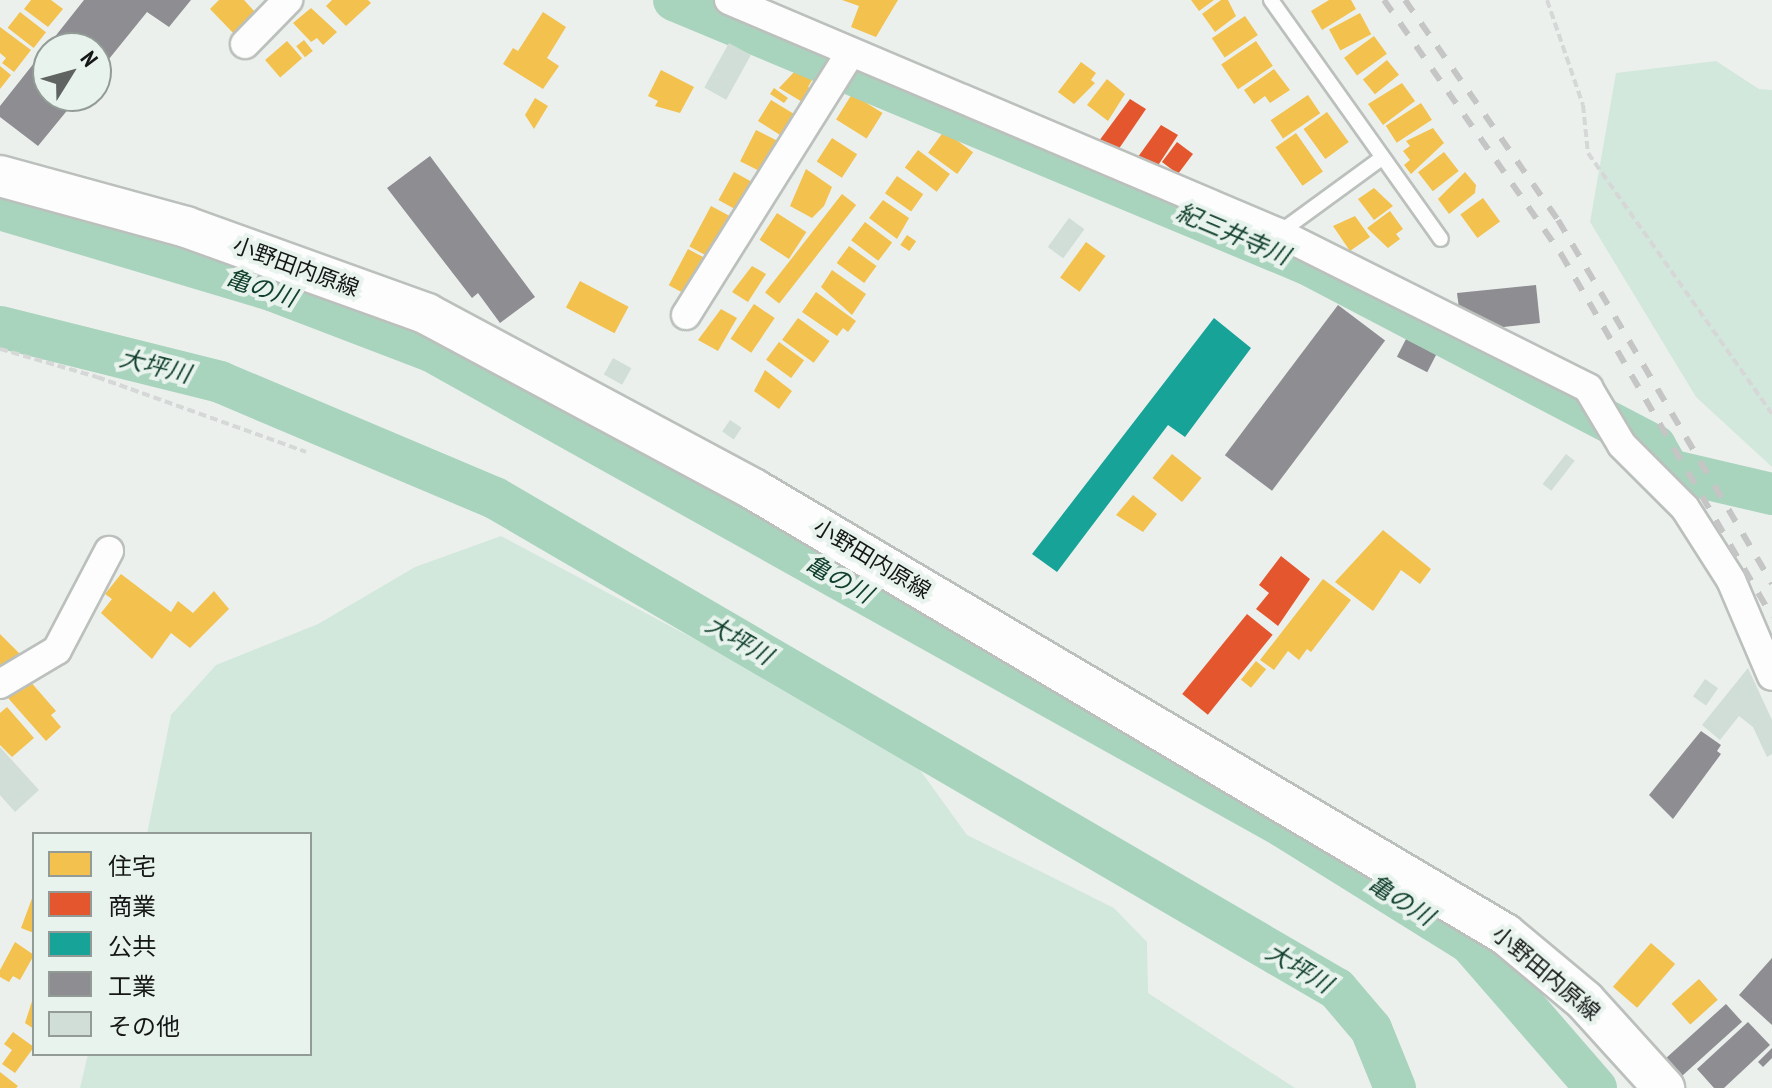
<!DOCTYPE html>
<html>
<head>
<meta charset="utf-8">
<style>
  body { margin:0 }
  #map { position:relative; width:1772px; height:1088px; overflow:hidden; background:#ebf0ed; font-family:"PT Sans Narrow","Noto Sans JP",sans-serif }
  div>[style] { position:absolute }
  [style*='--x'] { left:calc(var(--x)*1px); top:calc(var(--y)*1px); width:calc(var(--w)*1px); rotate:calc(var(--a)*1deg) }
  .green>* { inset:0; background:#d3e8dc }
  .homes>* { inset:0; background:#f2c14e; transform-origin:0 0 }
  .shops>* { inset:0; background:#e4572e; transform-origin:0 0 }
  .public>* { inset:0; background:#17a398 }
  .industry>* { inset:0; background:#8d8d92; transform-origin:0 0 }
  .river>* { height:42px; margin:-21px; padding:0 21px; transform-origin:21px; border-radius:21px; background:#a8d3bd }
  .building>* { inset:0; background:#d0ded7; transform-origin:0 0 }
  .path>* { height:4px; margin-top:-2px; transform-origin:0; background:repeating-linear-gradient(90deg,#d6d7d7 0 8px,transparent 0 12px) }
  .roads { filter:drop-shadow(2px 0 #bcc0bd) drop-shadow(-2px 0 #bcc0bd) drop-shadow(0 2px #bcc0bd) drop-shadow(0 -2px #bcc0bd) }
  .service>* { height:14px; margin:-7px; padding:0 7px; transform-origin:7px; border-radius:7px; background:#fcfdfc }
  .minor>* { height:28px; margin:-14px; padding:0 14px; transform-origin:14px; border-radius:14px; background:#fcfdfc }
  .secondary>* { height:40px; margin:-20px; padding:0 20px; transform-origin:20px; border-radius:20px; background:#fcfdfc }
  .rail>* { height:6px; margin-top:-3px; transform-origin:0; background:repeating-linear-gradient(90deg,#c4c5c4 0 14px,transparent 0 28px) }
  span { translate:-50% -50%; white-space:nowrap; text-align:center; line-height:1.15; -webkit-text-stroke:8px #e8f3ed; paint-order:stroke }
  .street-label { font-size:22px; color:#141715 }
  .water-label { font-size:24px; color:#11402c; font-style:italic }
  .legend { position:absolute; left:32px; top:832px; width:280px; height:224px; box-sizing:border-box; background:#e8f3ed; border:2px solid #939b97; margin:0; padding:10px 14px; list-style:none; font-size:24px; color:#141715 }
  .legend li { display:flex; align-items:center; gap:16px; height:40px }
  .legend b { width:40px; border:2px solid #939b97 }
  .north { position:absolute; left:32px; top:32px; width:80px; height:80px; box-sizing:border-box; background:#e8f3ed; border:2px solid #939b97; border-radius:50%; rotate:53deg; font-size:22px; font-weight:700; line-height:32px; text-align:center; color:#141715 }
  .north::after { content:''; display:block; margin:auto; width:28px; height:36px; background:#5f6361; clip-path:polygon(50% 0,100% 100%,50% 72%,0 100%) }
</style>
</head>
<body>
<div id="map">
  <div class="green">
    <i style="clip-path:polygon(1716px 61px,1759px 89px,1772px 90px,1772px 467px,1696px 397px,1590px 222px,1616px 73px)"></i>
    <i style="clip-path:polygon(501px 536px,907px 752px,967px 835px,1114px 908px,1147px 942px,1148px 993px,1295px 1088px,80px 1088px,88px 1054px,310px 1054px,310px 834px,147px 834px,171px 715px,216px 665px,318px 624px,415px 567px)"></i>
  </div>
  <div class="homes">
    <i style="clip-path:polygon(31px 0,51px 0,63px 9px,48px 27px,24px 9px)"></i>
    <i style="clip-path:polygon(219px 0,244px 0,255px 12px,237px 37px,210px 9px)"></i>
    <i style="clip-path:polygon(332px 0,368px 0,371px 3px,346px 26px,326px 6px)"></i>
    <i style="clip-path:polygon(842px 0,898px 0,876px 37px,851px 27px,859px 6px)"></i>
    <i style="clip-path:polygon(1191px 0,1214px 0,1199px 11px)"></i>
    <i style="clip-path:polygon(1221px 0,1228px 0,1236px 16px,1215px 32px,1202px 14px)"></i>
    <i style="clip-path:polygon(1329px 0,1351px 0,1356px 9px,1322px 30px,1311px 11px)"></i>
    <i style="clip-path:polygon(311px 8px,337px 32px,323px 45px,317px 38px,311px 42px,293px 23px)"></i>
    <i style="left:20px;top:12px;width:33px;height:20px;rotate:38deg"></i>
    <i style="clip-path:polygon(543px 12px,566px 27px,547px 58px,559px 66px,543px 89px,503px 64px,513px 48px,518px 51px)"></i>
    <i style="left:1360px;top:13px;width:24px;height:35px;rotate:62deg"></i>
    <i style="left:1245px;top:16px;width:23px;height:40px;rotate:56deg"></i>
    <i style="clip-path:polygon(0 27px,31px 50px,14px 72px,2px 63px,6px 58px,0 53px)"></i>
    <i style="left:1374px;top:36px;width:22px;height:37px;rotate:54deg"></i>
    <i style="left:304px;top:40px;width:14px;height:10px;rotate:51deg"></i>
    <i style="left:287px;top:41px;width:23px;height:29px;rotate:49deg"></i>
    <i style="left:1256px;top:41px;width:30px;height:42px;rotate:56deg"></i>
    <i style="left:1387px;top:60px;width:19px;height:31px;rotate:51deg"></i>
    <i style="clip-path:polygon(1081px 62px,1096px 73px,1091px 80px,1095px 83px,1074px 104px,1058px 92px)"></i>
    <i style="clip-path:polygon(0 66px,11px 75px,0 89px)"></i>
    <i style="clip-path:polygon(1274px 69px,1290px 90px,1270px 103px,1265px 96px,1254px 104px,1244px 90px)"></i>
    <i style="clip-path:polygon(661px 70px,694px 87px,680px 113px,655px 106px,658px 101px,648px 96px)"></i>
    <i style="clip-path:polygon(796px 70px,812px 80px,808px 87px,817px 92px,809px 106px,779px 88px)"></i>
    <i style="clip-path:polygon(1107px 79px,1125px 94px,1108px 121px,1087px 105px)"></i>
    <i style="clip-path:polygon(1402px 83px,1415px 101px,1383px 125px,1368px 104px)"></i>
    <i style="clip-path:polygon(774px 88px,788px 98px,784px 103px,770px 94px)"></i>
    <i style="left:852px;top:94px;width:36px;height:30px;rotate:32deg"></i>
    <i style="left:1308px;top:95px;width:22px;height:45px;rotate:56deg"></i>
    <i style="clip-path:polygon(535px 98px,548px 106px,534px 129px,525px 115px)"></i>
    <i style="clip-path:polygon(771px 100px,794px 114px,791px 119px,799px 123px,788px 140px,758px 121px)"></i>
    <i style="left:1421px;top:103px;width:20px;height:42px;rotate:57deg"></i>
    <i style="left:1327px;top:112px;width:37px;height:29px;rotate:54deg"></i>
    <i style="clip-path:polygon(1433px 128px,1444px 143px,1411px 174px,1404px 165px,1410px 160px,1403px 151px,1410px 146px,1406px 141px)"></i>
    <i style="left:756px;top:130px;width:30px;height:35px;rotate:27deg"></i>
    <i style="left:944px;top:131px;width:36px;height:27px;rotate:36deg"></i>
    <i style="left:1296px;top:133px;width:47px;height:25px;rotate:55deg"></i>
    <i style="left:832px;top:138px;width:30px;height:28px;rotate:33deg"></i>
    <i style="left:918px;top:150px;width:40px;height:22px;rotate:37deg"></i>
    <i style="left:1444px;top:152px;width:24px;height:33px;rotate:52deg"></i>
    <i style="clip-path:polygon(806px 169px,832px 187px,824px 206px,812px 218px,790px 206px)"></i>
    <i style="left:734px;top:172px;width:29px;height:32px;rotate:29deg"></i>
    <i style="clip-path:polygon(1465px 172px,1476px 185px,1475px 193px,1449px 214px,1438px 199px)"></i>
    <i style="left:897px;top:176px;width:32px;height:21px;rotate:35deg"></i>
    <i style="clip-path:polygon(1374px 188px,1393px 206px,1374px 220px,1358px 199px)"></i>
    <i style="left:842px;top:194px;width:18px;height:125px;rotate:38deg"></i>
    <i style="left:1483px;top:198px;width:29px;height:28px;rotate:54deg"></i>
    <i style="clip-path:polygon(883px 200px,909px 218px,897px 239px,869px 218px)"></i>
    <i style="left:711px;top:206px;width:27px;height:46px;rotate:28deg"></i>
    <i style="clip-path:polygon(1390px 211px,1403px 229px,1396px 234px,1400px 239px,1388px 248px,1367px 228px)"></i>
    <i style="left:777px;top:213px;width:35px;height:32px;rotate:33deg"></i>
    <i style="clip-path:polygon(1355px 216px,1370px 237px,1350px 251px,1333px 226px)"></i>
    <i style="left:865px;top:222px;width:34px;height:23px;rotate:37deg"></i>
    <i style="left:907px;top:235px;width:11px;height:12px;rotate:34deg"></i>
    <i style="left:1086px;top:242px;width:24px;height:44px;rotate:36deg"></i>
    <i style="left:849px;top:246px;width:34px;height:21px;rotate:36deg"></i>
    <i style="left:688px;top:249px;width:24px;height:41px;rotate:28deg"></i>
    <i style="clip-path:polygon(752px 266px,766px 274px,748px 302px,732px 292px)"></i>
    <i style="clip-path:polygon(832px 270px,866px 294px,852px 315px,821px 287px)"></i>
    <i style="left:580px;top:281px;width:55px;height:30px;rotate:28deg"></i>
    <i style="clip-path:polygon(816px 292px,856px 321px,848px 332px,843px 328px,837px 336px,802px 312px)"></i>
    <i style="left:754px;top:304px;width:25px;height:42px;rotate:34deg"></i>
    <i style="clip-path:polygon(721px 309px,737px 318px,718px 351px,698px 340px)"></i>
    <i style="left:798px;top:318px;width:39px;height:27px;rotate:36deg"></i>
    <i style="left:779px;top:342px;width:31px;height:22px;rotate:36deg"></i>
    <i style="clip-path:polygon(765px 370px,792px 391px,779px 409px,754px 391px)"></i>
    <i style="left:1172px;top:454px;width:38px;height:31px;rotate:39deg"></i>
    <i style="clip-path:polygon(1133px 495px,1157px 514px,1143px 532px,1116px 515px)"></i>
    <i style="clip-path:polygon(1383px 530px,1431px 569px,1420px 584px,1401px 570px,1373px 611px,1335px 582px)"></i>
    <i style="clip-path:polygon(121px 574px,171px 612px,178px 601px,193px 613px,214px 591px,229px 609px,190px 648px,171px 633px,152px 659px,101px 613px,112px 599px,105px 594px)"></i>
    <i style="clip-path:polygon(1323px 579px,1351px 600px,1311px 652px,1307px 649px,1299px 660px,1288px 651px,1274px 670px,1260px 660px)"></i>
    <i style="clip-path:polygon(0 634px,22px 656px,0 672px)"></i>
    <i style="left:1256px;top:661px;width:13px;height:24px;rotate:39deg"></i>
    <i style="clip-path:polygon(29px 680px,56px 711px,51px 715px,61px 727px,46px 741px,8px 698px)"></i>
    <i style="clip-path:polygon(7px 707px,34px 738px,12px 757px,0 745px,0 713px)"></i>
    <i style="clip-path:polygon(34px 893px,34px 933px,21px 928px)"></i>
    <i style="clip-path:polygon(15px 942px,34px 955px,20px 980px,13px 976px,9px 982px,0 977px,0 970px)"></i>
    <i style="left:1651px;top:943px;width:32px;height:58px;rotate:41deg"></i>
    <i style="left:1699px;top:979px;width:28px;height:37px;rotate:48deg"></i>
    <i style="clip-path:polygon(34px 995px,34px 1029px,25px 1023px)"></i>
    <i style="clip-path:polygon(13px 1032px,34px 1047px,15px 1073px,2px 1064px,12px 1050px,4px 1044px)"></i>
    <i style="clip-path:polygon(0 1072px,18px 1086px,16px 1088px,0 1088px)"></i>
  </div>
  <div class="shops">
    <i style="clip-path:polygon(1130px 99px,1146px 109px,1116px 153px,1096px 145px)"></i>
    <i style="clip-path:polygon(1161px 125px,1178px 135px,1155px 170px,1135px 161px)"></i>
    <i style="left:1177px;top:142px;width:20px;height:25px;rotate:37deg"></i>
    <i style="clip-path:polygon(1281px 556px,1310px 579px,1278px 626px,1256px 609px,1269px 593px,1259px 585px)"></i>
    <i style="left:1247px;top:614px;width:33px;height:103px;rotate:39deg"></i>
  </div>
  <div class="public">
    <i style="clip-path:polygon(1214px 318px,1251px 348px,1185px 437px,1168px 425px,1057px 572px,1032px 554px)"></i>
  </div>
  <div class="industry">
    <i style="clip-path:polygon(84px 0,191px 0,169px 27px,147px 12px,96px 75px,96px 48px,48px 48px,48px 96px,79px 96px,38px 146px,0 117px,0 106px)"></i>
    <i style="clip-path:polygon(430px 156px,535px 297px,500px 323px,478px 293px,472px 298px,387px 188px)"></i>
    <i style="clip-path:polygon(1536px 285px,1540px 323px,1486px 329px,1460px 316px,1457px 293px)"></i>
    <i style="left:1338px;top:305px;width:59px;height:188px;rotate:37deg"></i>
    <i style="left:1406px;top:339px;width:34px;height:20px;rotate:27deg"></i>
    <i style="clip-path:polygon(1701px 731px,1721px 745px,1717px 751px,1721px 754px,1673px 819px,1649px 795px)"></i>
    <i style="clip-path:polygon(1772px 958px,1772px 1025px,1739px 995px)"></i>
    <i style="left:1726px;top:1004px;width:24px;height:85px;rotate:48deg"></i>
    <i style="clip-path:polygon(1748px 1022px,1770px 1045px,1724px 1088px,1714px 1088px,1697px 1069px)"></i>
    <i style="clip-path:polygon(1772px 1048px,1772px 1058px,1763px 1067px,1758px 1062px)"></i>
  </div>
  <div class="river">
    <i style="--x:674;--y:0;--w:686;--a:22.64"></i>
    <i style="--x:1307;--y:264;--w:393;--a:27.6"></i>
    <i style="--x:1655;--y:446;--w:28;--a:60"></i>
    <i style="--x:1669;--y:470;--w:106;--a:13.1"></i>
    <i style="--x:0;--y:209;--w:283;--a:16.6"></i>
    <i style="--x:271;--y:290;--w:173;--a:20.9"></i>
    <i style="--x:433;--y:352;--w:972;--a:29.17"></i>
    <i style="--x:1282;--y:826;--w:221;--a:31.9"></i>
    <i style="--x:1470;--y:943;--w:192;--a:49"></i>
    <i style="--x:0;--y:327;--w:227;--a:14"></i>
    <i style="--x:220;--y:382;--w:298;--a:22.9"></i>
    <i style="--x:495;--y:498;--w:975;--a:30.25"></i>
    <i style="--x:1337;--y:989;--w:52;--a:49.6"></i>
    <i style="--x:1371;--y:1029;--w:64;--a:67.9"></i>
  </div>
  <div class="building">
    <i style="left:729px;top:43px;width:25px;height:51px;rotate:29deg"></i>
    <i style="left:1069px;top:218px;width:19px;height:36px;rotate:36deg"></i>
    <i style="left:613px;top:358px;width:21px;height:19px;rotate:29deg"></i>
    <i style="left:730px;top:420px;width:14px;height:14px;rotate:34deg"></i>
    <i style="left:1566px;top:454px;width:11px;height:38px;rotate:38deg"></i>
    <i style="clip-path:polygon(1748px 668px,1772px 720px,1772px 754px,1767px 757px,1753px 727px,1739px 716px,1720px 740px,1702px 725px)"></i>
    <i style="left:1705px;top:679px;width:16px;height:21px;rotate:35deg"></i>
    <i style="clip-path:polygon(0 747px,39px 790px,15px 812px,0 795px)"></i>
  </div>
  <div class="path">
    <i style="--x:1547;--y:0;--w:111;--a:71.1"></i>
    <i style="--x:1583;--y:105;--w:48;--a:84.1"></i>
    <i style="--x:1588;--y:153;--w:319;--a:54.8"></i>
    <i style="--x:0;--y:349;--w:101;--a:16.1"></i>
    <i style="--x:97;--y:377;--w:222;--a:19.7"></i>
  </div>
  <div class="roads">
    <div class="service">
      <i style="--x:1271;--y:0;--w:293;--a:54.6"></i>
      <i style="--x:1279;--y:233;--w:127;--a:-36.1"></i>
    </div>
    <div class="minor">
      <i style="--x:729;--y:0;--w:597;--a:22.96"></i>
      <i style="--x:1279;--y:233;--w:346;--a:26.6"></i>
      <i style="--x:1588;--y:388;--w:66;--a:59.2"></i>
      <i style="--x:1622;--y:445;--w:89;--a:45"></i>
      <i style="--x:1685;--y:508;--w:85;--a:57.4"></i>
      <i style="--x:1731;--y:580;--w:104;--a:66.9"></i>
      <i style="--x:245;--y:44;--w:62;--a:-45.7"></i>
      <i style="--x:686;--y:315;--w:310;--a:-57.9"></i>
      <i style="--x:0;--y:684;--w:66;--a:-30.8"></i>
      <i style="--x:57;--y:650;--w:112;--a:-62.3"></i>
    </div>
    <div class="secondary">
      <i style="--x:0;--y:176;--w:193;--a:15.3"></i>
      <i style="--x:186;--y:227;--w:256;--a:19.8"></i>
      <i style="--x:427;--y:314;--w:370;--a:28.2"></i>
      <i style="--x:753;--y:489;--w:874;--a:30.62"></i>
      <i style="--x:1505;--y:934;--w:104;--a:39.9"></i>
      <i style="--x:1585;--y:1001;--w:118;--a:47.8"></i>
    </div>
  </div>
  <div class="rail">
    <i style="--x:1384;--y:0;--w:310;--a:55.1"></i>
    <i style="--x:1561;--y:254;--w:420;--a:59.8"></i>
    <i style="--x:1405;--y:0;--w:268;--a:55.2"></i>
    <i style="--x:1558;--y:220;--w:422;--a:59.5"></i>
  </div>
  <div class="street-label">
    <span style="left:296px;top:267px;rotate:20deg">小野田内原線</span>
    <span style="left:872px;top:559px;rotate:31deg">小野田内原線</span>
    <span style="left:1546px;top:973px;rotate:40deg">小野田内原線</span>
  </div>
  <div class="water-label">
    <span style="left:1233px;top:234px;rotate:23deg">紀三井寺川</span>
    <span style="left:261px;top:288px;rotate:18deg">亀の川</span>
    <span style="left:155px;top:366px;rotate:14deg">大坪川</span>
    <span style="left:839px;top:579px;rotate:29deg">亀の川</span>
    <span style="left:739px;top:640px;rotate:30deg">大坪川</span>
    <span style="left:1401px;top:900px;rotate:32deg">亀の川</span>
    <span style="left:1299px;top:968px;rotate:31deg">大坪川</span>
  </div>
  <ul class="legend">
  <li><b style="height:22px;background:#f2c14e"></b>住宅</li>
  <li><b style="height:22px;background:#e4572e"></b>商業</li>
  <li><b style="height:22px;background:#17a398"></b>公共</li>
  <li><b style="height:22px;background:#8d8d92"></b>工業</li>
  <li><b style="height:22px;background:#d0ded7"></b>その他</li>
  </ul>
  <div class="north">N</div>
</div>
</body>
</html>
